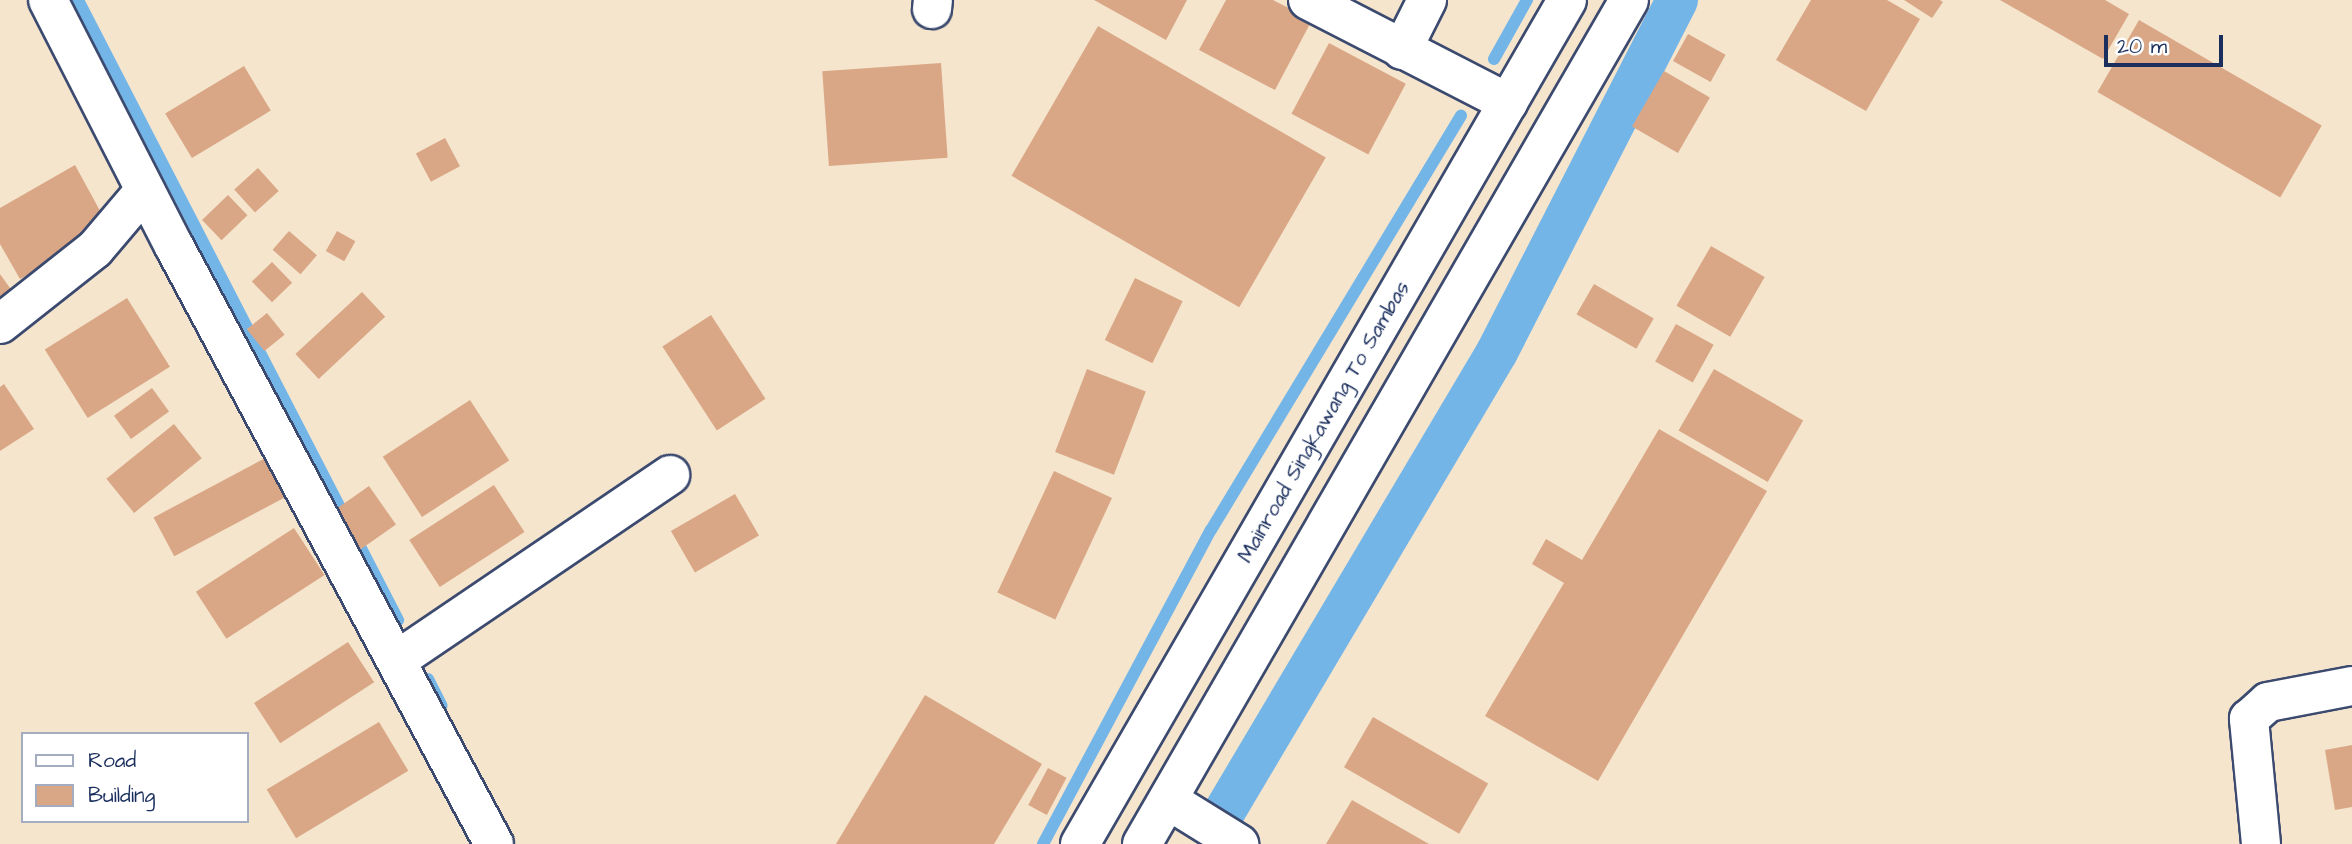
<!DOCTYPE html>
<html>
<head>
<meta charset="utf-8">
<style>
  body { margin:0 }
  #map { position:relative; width:2352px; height:844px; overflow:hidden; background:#f5e5cd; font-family:"Architects Daughter",sans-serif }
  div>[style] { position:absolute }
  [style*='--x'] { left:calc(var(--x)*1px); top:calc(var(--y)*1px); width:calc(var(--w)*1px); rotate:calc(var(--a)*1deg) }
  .stream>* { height:12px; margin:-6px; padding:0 6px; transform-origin:6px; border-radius:6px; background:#74b5e8 }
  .canal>* { height:42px; margin:-21px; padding:0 21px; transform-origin:21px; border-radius:21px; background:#74b5e8 }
  .building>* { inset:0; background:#d9a786; transform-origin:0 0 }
  .roads { filter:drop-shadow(2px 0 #3c4a6f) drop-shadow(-2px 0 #3c4a6f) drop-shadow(0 2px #3c4a6f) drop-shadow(0 -2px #3c4a6f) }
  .minor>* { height:38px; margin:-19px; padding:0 19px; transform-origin:19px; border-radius:19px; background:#fff }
  .highway>* { height:38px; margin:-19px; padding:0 19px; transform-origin:19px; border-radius:19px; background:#fff }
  span { translate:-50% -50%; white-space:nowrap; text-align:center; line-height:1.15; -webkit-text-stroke:5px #fff; paint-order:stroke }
  .street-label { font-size:21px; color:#1b2f5e }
  .legend { position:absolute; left:21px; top:732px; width:228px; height:91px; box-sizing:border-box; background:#fff; border:2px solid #a4acbf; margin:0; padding:9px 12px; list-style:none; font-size:21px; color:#1b2f5e }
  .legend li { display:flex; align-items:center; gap:14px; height:35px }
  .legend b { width:35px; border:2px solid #a4acbf }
  .scale { position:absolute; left:2104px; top:35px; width:119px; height:32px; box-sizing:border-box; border:4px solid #1b2f5e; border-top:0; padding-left:9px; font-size:21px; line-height:24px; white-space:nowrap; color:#1b2f5e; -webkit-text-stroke:5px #fff; paint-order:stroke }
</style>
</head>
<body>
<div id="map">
  <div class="stream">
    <i style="--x:78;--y:0;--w:698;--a:62.7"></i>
    <i style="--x:1494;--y:59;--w:68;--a:-60.8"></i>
    <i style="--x:428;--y:679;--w:30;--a:63"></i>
    <i style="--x:1043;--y:844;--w:356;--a:-61.9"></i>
    <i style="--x:1211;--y:530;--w:484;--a:-58.9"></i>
  </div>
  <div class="canal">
    <i style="--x:1223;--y:814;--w:537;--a:-59.33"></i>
    <i style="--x:1497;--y:352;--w:395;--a:-62.9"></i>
  </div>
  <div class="building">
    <i style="clip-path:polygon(1094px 0,1187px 0,1166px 40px)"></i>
    <i style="clip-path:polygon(1226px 0,1273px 0,1312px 20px,1275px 90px,1199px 50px)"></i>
    <i style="clip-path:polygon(1811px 0,1887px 0,1920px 19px,1866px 111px,1776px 60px)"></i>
    <i style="clip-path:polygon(1904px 0,1940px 0,1943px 2px,1932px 18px)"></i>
    <i style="clip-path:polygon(2000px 0,2105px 0,2129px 14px,2103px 59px)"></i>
    <i style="left:2139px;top:20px;width:211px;height:83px;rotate:30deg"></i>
    <i style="left:1098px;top:26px;width:263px;height:173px;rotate:30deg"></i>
    <i style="left:1688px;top:34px;width:43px;height:31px;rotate:29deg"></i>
    <i style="left:1329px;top:43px;width:87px;height:80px;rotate:28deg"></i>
    <i style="left:941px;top:63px;width:95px;height:119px;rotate:86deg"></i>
    <i style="left:244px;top:66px;width:52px;height:92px;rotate:59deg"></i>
    <i style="left:1664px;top:71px;width:53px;height:64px;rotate:30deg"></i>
    <i style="left:445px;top:138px;width:32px;height:33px;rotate:62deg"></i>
    <i style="clip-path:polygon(75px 165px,110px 229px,20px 279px,0 244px,0 208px)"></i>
    <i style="left:258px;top:168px;width:31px;height:32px;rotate:48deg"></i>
    <i style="left:228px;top:195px;width:28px;height:36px;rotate:46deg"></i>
    <i style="left:289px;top:231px;width:37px;height:25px;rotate:41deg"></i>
    <i style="left:337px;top:231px;width:21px;height:23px;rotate:29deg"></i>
    <i style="left:1711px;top:246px;width:62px;height:69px;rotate:30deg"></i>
    <i style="left:272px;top:262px;width:29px;height:28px;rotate:46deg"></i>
    <i style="clip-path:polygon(0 274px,22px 305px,0 320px)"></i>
    <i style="left:1135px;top:278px;width:53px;height:69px;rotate:26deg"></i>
    <i style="left:1594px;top:284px;width:69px;height:35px;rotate:30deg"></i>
    <i style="left:362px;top:292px;width:34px;height:91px;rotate:47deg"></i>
    <i style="left:127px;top:298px;width:81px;height:97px;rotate:58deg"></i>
    <i style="left:267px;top:313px;width:28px;height:26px;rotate:51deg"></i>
    <i style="left:711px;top:315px;width:100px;height:58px;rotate:57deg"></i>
    <i style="left:1676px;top:324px;width:43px;height:43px;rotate:29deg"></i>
    <i style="left:1087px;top:369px;width:63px;height:89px;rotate:21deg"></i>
    <i style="left:1714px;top:369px;width:103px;height:71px;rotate:30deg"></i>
    <i style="clip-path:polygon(4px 384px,34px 429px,0 451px,0 387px)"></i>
    <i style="left:152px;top:388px;width:29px;height:47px;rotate:54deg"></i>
    <i style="left:470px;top:400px;width:72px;height:104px;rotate:57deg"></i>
    <i style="left:174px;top:424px;width:44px;height:87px;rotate:51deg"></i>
    <i style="clip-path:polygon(1659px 429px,1767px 491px,1598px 781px,1485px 716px,1564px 583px,1532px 564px,1546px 539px,1582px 560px)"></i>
    <i style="left:271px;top:455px;width:44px;height:133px;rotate:62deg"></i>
    <i style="left:1054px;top:471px;width:64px;height:134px;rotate:25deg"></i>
    <i style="left:494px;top:485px;width:56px;height:101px;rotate:57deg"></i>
    <i style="left:369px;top:486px;width:47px;height:43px;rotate:55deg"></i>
    <i style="left:735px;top:494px;width:48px;height:74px;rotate:60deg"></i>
    <i style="left:294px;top:528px;width:56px;height:117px;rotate:57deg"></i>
    <i style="left:348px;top:642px;width:48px;height:112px;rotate:57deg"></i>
    <i style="clip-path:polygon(925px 695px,1042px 764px,994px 844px,836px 844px)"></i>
    <i style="left:1373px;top:717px;width:133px;height:58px;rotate:30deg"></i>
    <i style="left:379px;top:722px;width:57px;height:131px;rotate:59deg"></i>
    <i style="clip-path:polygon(2352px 745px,2352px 807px,2335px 810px,2325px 750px)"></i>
    <i style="left:1048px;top:768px;width:21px;height:42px;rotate:28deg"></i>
    <i style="clip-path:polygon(1352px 800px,1429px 844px,1326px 844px)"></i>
  </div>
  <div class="roads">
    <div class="minor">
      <i style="--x:48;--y:0;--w:276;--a:62.9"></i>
      <i style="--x:174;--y:246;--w:678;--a:61.85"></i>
      <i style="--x:1308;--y:0;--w:225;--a:27.2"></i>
      <i style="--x:932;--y:9;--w:9;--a:-84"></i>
      <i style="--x:1402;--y:50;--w:56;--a:-63.4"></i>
      <i style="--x:0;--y:324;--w:121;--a:-38.3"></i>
      <i style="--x:95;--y:249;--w:77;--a:-49.7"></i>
      <i style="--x:397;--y:660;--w:330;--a:-34.1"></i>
      <i style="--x:1168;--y:800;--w:84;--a:31.8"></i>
      <i style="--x:2261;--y:844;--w:126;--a:-95.5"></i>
      <i style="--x:2249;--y:719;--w:25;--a:-42"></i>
      <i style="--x:2268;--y:702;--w:86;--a:-10.8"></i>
    </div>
    <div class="highway">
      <i style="--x:1080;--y:844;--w:974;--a:-60.01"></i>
      <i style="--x:1142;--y:844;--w:974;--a:-60.01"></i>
    </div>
  </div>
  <div class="street-label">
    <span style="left:1324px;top:422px;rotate:-60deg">Mainroad Singkawang To Sambas</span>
  </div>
  <ul class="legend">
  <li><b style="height:9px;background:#fff"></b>Road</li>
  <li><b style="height:19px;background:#d9a786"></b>Building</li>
  </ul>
  <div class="scale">20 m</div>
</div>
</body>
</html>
